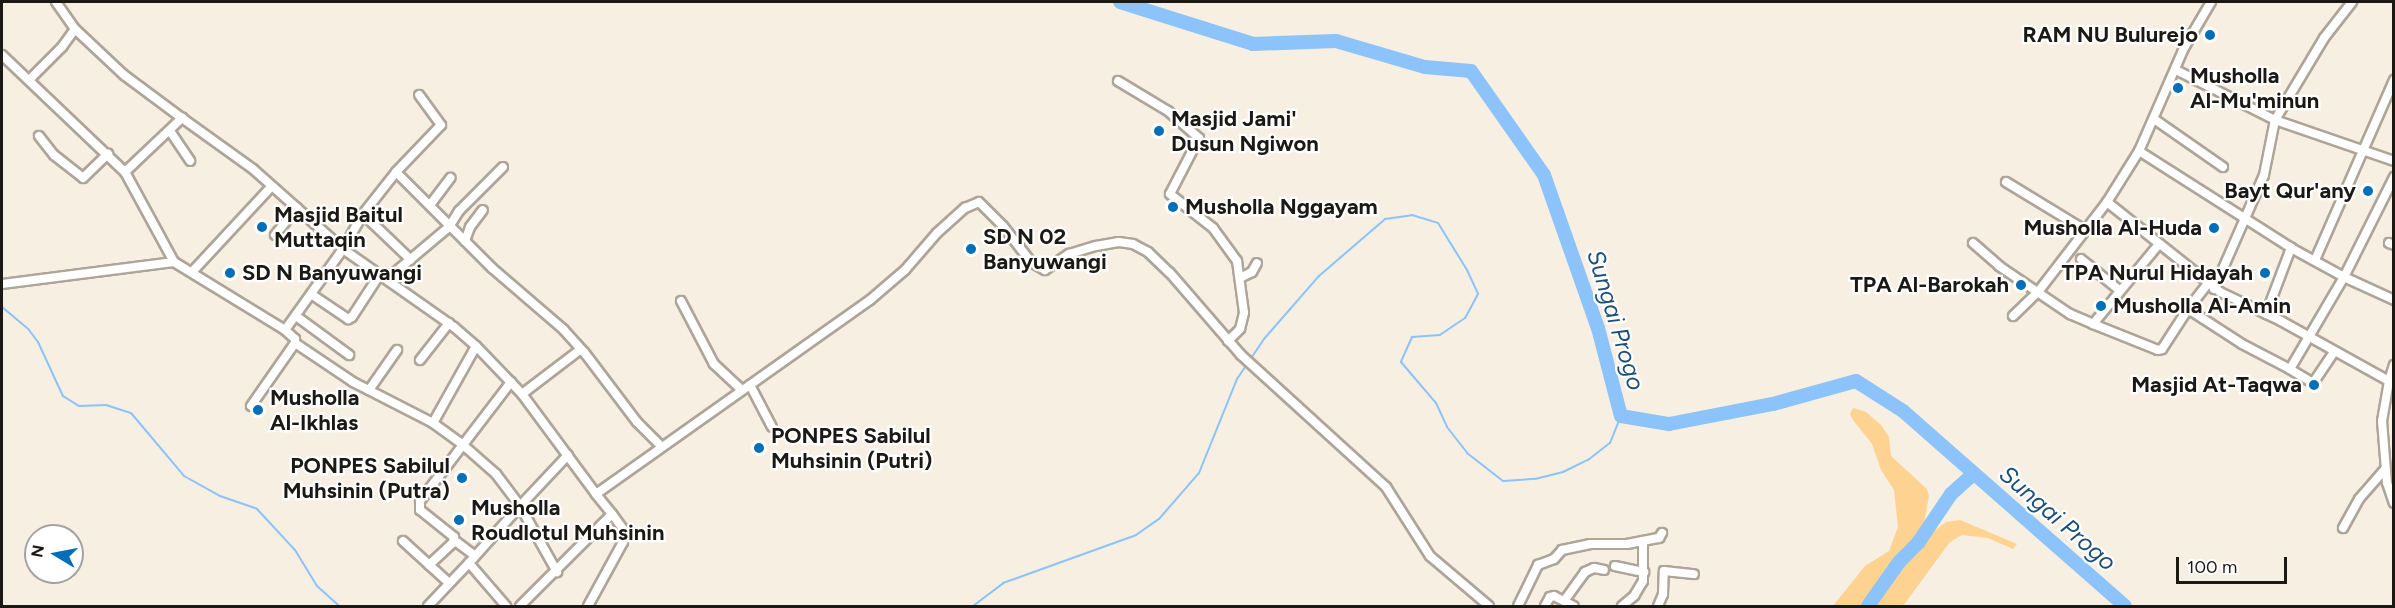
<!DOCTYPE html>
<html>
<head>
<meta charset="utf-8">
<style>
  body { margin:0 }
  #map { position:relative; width:2395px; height:608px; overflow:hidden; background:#f7efe2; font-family:Figtree,sans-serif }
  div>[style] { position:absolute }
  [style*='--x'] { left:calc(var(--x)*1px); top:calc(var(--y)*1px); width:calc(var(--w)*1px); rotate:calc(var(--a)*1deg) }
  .green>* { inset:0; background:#fed391 }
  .stream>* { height:2px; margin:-1px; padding:0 1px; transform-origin:1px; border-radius:1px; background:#8bc3fa }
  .river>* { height:14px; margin:-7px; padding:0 7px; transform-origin:7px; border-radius:7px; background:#8bc3fa }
  .roads { filter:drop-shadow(2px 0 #aea599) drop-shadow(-2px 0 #aea599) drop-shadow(0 2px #aea599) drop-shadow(0 -2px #aea599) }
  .minor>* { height:8px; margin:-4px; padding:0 4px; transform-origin:4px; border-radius:4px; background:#fff }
  .dots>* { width:16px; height:16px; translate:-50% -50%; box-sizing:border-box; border:3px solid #fff; border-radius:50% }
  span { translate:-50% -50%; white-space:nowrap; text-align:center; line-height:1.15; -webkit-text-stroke:4.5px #fff; paint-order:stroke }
  .poi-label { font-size:22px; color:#1c1915; font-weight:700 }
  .right { translate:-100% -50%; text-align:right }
  .left { translate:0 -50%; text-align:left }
  .water-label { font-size:24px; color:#1b4e7a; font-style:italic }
  .frame { position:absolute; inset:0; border:3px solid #1c1915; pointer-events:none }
  .north { position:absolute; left:24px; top:524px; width:60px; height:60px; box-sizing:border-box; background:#fff; border:2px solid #a4a3a1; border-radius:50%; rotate:280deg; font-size:16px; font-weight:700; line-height:24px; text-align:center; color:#1c1915 }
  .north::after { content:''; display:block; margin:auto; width:21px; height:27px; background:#006eb9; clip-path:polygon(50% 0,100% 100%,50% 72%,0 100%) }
  .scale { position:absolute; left:2176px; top:557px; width:111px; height:27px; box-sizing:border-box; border:3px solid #1c1915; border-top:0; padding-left:8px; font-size:18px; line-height:21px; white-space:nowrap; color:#1c1915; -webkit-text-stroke:4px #fff; paint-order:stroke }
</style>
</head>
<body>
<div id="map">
  <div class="green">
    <i style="clip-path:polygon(1853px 408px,1866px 412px,1881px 425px,1889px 437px,1891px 456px,1927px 489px,1929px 496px,1924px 523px,1930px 534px,1946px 522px,1960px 520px,2017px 544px,2013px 549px,1988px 538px,1962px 535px,1950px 542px,1903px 606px,1833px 606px,1865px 566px,1889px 551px,1898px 527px,1894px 490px,1881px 470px,1872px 444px,1853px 420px,1850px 414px)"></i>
  </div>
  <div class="stream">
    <i style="--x:2;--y:307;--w:35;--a:40"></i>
    <i style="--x:29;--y:330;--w:15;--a:53"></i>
    <i style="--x:38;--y:342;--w:60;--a:65.2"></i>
    <i style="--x:63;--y:396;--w:19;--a:32"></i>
    <i style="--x:79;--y:406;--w:27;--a:-2"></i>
    <i style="--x:106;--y:405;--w:26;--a:18"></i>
    <i style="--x:131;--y:413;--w:82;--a:49.9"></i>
    <i style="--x:184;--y:476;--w:41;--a:29.1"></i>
    <i style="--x:220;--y:496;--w:39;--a:19"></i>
    <i style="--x:257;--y:509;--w:56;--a:47.2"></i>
    <i style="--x:295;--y:550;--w:42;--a:58.6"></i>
    <i style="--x:317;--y:586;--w:30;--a:42"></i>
    <i style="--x:973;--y:606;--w:38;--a:-37"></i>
    <i style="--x:1003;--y:583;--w:141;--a:-19.8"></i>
    <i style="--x:1136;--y:535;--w:28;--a:-35"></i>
    <i style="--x:1159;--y:519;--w:61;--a:-49"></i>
    <i style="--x:1199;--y:473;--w:101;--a:-68"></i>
    <i style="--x:1237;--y:379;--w:48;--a:-56"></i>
    <i style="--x:1264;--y:339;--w:84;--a:-48.9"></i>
    <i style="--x:1319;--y:276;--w:87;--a:-40.8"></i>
    <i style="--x:1385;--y:219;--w:27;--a:-8"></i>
    <i style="--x:1412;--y:215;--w:27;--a:17"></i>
    <i style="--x:1438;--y:223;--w:55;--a:58.3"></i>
    <i style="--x:1467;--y:270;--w:26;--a:65"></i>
    <i style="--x:1478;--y:294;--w:27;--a:118"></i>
    <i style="--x:1465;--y:318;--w:30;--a:146"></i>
    <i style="--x:1440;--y:335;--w:28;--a:176"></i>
    <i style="--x:1412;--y:337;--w:27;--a:114"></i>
    <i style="--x:1401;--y:362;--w:54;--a:49.5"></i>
    <i style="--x:1436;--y:403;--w:26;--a:65"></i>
    <i style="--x:1447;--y:427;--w:33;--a:52"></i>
    <i style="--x:1467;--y:453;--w:46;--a:37.9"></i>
    <i style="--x:1503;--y:481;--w:32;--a:-4"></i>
    <i style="--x:1535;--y:479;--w:29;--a:-14"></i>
    <i style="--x:1563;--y:472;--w:28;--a:-26"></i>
    <i style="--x:1588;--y:460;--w:28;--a:-38"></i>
    <i style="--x:1610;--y:443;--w:29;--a:-68"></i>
  </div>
  <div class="river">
    <i style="--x:1120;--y:2;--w:139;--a:17.5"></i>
    <i style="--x:1253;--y:44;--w:83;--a:-2.1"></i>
    <i style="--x:1336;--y:41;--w:93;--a:16.3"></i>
    <i style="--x:1425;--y:67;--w:46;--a:5"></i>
    <i style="--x:1471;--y:71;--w:127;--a:54.9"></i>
    <i style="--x:1544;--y:175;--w:162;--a:70.6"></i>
    <i style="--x:1598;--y:328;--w:91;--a:75.4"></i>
    <i style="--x:1621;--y:416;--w:49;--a:9.5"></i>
    <i style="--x:1669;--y:424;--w:106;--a:-10.9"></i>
    <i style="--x:1773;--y:404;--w:86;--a:-15.5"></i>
    <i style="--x:1856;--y:381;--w:56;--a:32.6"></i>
    <i style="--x:1903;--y:411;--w:295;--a:41.3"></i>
    <i style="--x:1868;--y:606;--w:54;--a:-54.8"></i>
    <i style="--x:1899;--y:562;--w:27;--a:-45"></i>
    <i style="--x:1918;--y:543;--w:59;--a:-56"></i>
    <i style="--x:1951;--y:494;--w:30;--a:-42"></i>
  </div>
  <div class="roads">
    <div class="minor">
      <i style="--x:56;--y:2;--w:33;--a:55"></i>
      <i style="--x:75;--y:29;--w:67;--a:43.2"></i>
      <i style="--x:124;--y:75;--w:72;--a:36.6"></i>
      <i style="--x:2211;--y:2;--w:53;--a:120.4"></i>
      <i style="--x:2184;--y:48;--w:112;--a:113.6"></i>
      <i style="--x:2139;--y:151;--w:60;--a:122.1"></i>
      <i style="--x:2107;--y:202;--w:144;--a:38.5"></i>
      <i style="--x:2220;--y:292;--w:68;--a:25.4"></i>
      <i style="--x:2281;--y:321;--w:124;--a:29.1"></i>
      <i style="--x:2389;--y:381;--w:17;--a:-73"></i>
      <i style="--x:2;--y:55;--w:170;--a:43.6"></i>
      <i style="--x:125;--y:172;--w:79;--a:-43.5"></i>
      <i style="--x:182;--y:118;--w:87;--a:35.7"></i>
      <i style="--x:253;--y:169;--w:120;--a:41.6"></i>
      <i style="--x:343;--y:249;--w:136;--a:35.1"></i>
      <i style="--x:454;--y:327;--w:29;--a:41"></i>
      <i style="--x:476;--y:346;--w:66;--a:46.2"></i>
      <i style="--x:522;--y:394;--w:124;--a:53.5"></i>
      <i style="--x:596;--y:494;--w:336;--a:-35.3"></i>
      <i style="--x:870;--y:300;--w:46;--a:-40.6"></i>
      <i style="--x:905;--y:270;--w:49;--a:-49.1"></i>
      <i style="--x:937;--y:233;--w:38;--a:-42"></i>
      <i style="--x:965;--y:208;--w:15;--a:-23"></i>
      <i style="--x:979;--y:202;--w:34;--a:45"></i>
      <i style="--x:1003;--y:226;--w:46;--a:52.1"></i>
      <i style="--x:1031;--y:262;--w:16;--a:30"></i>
      <i style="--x:1045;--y:270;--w:29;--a:-34"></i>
      <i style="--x:1069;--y:254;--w:28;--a:-17"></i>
      <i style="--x:1096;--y:246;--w:23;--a:-10"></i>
      <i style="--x:1119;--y:242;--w:14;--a:8"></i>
      <i style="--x:1133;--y:244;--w:17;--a:28"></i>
      <i style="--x:1148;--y:252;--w:30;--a:44"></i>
      <i style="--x:1170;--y:273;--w:108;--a:49.1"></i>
      <i style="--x:1241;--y:355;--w:196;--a:42.3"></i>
      <i style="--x:1386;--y:487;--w:82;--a:57.5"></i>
      <i style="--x:1430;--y:556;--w:77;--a:40.3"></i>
      <i style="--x:2176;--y:70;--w:111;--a:26.8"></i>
      <i style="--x:2275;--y:120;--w:126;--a:19"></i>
      <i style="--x:29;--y:80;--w:47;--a:-45"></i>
      <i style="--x:62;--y:47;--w:22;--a:-54"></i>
      <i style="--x:1118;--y:81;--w:58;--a:31"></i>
      <i style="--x:1168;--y:111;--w:41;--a:41.1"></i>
      <i style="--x:1199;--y:138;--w:63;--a:117.4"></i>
      <i style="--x:1170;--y:194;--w:55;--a:38.3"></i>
      <i style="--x:1213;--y:228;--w:41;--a:54"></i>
      <i style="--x:1237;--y:261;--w:52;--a:82.3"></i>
      <i style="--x:1244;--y:313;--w:16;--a:104"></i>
      <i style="--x:1240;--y:329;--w:17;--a:135"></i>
      <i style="--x:2154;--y:119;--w:84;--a:34.8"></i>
      <i style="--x:170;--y:131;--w:36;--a:56"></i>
      <i style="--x:39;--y:136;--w:24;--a:52"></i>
      <i style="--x:54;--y:155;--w:37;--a:38"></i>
      <i style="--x:83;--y:178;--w:35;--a:-44"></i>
      <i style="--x:2139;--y:151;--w:180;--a:32.5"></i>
      <i style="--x:2291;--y:248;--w:60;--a:28.7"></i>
      <i style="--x:2344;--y:277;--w:55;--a:24.7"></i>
      <i style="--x:125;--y:172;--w:102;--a:61.4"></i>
      <i style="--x:174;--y:262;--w:130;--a:31.5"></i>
      <i style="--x:285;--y:330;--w:100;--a:-54.4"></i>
      <i style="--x:343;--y:249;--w:40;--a:-60.3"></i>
      <i style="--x:363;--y:214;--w:53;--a:-51.8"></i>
      <i style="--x:396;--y:172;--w:136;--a:45"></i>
      <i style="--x:492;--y:268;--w:94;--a:40.7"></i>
      <i style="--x:563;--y:329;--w:31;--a:48"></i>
      <i style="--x:584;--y:352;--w:88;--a:52.9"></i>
      <i style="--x:637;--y:422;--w:35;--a:45"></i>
      <i style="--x:396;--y:172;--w:65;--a:-46.2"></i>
      <i style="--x:441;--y:125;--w:37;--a:-126"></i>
      <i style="--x:2006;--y:182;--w:92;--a:31.3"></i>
      <i style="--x:430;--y:205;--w:34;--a:-53"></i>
      <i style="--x:363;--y:214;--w:66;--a:43.8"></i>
      <i style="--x:275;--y:235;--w:35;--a:-51"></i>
      <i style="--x:465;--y:241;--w:15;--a:-70"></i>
      <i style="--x:470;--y:227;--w:21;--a:-53"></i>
      <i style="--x:1973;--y:243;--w:35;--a:41"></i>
      <i style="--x:1999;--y:266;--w:86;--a:34.1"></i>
      <i style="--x:2070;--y:314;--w:25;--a:23"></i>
      <i style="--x:2389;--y:243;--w:5;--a:22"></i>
      <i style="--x:2159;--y:244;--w:104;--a:129.5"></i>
      <i style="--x:2093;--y:324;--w:70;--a:21.8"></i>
      <i style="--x:2158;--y:350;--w:4;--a:-14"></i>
      <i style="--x:2162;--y:349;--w:48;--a:-57"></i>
      <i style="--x:2188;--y:309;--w:64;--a:32.9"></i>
      <i style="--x:2242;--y:344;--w:54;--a:27.5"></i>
      <i style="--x:2081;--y:259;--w:49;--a:39.2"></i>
      <i style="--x:2315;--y:260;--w:197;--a:-66.3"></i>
      <i style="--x:192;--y:272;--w:117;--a:-47.1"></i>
      <i style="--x:1240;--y:278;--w:13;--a:-27"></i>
      <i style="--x:1252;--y:272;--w:10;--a:-61"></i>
      <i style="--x:387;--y:279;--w:81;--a:-40"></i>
      <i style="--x:449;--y:227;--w:19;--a:-58"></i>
      <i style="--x:459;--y:211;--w:62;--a:-45"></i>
      <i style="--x:2;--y:284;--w:173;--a:-7.3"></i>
      <i style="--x:2214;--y:289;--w:124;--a:-66.3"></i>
      <i style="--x:2264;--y:175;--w:56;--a:-78.7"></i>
      <i style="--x:2275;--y:120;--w:96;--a:-59.1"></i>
      <i style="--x:2324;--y:38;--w:46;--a:-52.1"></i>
      <i style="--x:311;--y:294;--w:45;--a:34"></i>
      <i style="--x:348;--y:319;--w:4;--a:-27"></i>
      <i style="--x:352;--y:317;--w:51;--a:-56.9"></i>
      <i style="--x:681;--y:301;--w:71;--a:62.4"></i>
      <i style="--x:714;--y:364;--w:37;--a:43"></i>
      <i style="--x:2188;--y:309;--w:33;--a:-52"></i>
      <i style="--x:2266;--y:314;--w:71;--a:-69.3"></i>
      <i style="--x:296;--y:316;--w:66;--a:36.3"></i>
      <i style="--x:2013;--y:316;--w:35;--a:-44"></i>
      <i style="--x:2038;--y:292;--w:113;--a:-52.5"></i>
      <i style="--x:295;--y:343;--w:70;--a:33.9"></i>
      <i style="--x:353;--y:382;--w:90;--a:27.1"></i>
      <i style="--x:433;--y:423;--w:37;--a:36"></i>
      <i style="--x:463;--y:445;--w:44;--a:41.3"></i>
      <i style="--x:496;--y:474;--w:40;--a:53"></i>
      <i style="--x:520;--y:506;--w:70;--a:-46.7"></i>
      <i style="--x:2334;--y:352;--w:37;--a:124"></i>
      <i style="--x:2313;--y:383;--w:27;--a:-149"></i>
      <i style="--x:2290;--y:369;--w:107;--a:-59.6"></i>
      <i style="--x:2344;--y:277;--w:112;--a:-63.4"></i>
      <i style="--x:420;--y:360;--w:47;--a:-51.9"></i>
      <i style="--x:2389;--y:381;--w:41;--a:99.9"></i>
      <i style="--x:2382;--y:421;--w:62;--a:85.4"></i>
      <i style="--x:2387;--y:483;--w:21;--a:71"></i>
      <i style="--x:750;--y:385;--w:47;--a:62.4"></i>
      <i style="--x:369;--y:390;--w:49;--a:-55"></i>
      <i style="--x:522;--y:394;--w:74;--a:-37.3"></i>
      <i style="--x:251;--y:406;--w:77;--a:-55.1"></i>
      <i style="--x:295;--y:343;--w:4;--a:-90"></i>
      <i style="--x:295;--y:339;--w:13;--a:-138"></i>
      <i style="--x:433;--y:423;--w:88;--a:-60.8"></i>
      <i style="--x:2343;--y:528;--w:33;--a:-61"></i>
      <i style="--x:2359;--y:499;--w:40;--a:-49"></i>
      <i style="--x:454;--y:540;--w:26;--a:37"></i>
      <i style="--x:403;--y:541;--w:62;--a:42.4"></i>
      <i style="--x:469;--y:563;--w:76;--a:-48.2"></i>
      <i style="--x:520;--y:506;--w:76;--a:60.7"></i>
      <i style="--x:429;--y:565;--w:33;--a:-43"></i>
      <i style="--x:453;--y:543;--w:6;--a:-81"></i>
      <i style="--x:454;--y:537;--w:43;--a:-141.5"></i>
      <i style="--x:420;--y:510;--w:9;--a:-90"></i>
      <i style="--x:420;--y:501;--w:150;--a:-52.6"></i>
      <i style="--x:1615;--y:566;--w:30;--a:12"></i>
      <i style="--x:1564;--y:601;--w:36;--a:-54"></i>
      <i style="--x:1585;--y:572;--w:10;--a:-24"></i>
      <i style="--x:1594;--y:568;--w:10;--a:11"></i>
      <i style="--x:428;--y:606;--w:59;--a:-46.4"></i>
      <i style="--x:469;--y:563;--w:57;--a:49.3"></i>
      <i style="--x:520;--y:606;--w:130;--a:-45"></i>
      <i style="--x:612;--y:514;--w:26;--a:-129"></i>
      <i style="--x:588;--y:606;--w:73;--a:-61.3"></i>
      <i style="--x:623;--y:542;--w:13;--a:-90"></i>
      <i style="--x:623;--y:529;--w:19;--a:-126"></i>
      <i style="--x:1518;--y:606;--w:46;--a:-64"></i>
      <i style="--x:1538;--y:565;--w:17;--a:-21"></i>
      <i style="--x:1554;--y:559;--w:12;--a:-48"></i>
      <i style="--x:1562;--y:550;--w:29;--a:-12"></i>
      <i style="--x:1590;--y:544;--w:37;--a:0"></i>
      <i style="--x:1627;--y:544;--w:33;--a:-11"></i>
      <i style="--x:1659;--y:538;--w:6;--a:-59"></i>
      <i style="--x:1545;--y:606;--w:10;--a:-61"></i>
      <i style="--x:1550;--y:597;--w:4;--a:-14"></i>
      <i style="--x:1554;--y:596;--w:22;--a:27"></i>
      <i style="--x:1622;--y:606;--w:16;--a:-40"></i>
      <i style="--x:1634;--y:596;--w:17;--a:-59"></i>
      <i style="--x:1643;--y:581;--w:40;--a:-90"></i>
      <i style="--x:1658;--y:606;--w:13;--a:-67"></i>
      <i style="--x:1663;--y:594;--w:23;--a:-88"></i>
      <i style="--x:1664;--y:571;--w:30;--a:6"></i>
    </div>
  </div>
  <div class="dots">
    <i style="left:2210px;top:35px;background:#006eb9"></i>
    <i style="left:2178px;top:88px;background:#006eb9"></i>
    <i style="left:1159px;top:131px;background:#006eb9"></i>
    <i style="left:2368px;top:191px;background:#006eb9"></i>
    <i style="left:1173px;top:207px;background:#006eb9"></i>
    <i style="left:262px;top:227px;background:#006eb9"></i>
    <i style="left:2214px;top:228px;background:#006eb9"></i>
    <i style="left:971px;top:249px;background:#006eb9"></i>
    <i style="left:230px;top:273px;background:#006eb9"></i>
    <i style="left:2265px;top:273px;background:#006eb9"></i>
    <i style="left:2021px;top:285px;background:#006eb9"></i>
    <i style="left:2101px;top:306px;background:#006eb9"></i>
    <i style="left:2314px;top:385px;background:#006eb9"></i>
    <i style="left:258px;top:410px;background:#006eb9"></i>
    <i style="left:759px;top:448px;background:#006eb9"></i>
    <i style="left:462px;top:478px;background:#006eb9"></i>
    <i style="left:459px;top:520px;background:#006eb9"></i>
  </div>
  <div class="poi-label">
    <span class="right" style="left:2198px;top:35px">RAM NU Bulurejo</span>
    <span class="left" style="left:2190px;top:88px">Musholla<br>Al-Mu'minun</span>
    <span class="left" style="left:1171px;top:131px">Masjid Jami'<br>Dusun Ngiwon</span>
    <span class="right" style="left:2356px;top:191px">Bayt Qur'any</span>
    <span class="left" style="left:1185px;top:207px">Musholla Nggayam</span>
    <span class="left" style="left:274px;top:227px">Masjid Baitul<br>Muttaqin</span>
    <span class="right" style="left:2202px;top:228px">Musholla Al-Huda</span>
    <span class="left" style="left:983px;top:249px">SD N 02<br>Banyuwangi</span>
    <span class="left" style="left:242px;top:273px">SD N Banyuwangi</span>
    <span class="right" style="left:2253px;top:273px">TPA Nurul Hidayah</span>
    <span class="right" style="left:2009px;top:285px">TPA Al-Barokah</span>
    <span class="left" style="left:2113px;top:306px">Musholla Al-Amin</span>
    <span class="right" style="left:2302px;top:385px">Masjid At-Taqwa</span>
    <span class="left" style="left:270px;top:410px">Musholla<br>Al-Ikhlas</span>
    <span class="left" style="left:771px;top:448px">PONPES Sabilul<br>Muhsinin (Putri)</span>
    <span class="right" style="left:450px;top:478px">PONPES Sabilul<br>Muhsinin (Putra)</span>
    <span class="left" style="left:471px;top:520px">Musholla<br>Roudlotul Muhsinin</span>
  </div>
  <div class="water-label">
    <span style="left:1616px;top:320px;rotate:73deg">Sungai Progo</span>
    <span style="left:2058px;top:518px;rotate:41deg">Sungai Progo</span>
  </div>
  <div class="frame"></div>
  <div class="north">N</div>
  <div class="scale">100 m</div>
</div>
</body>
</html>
